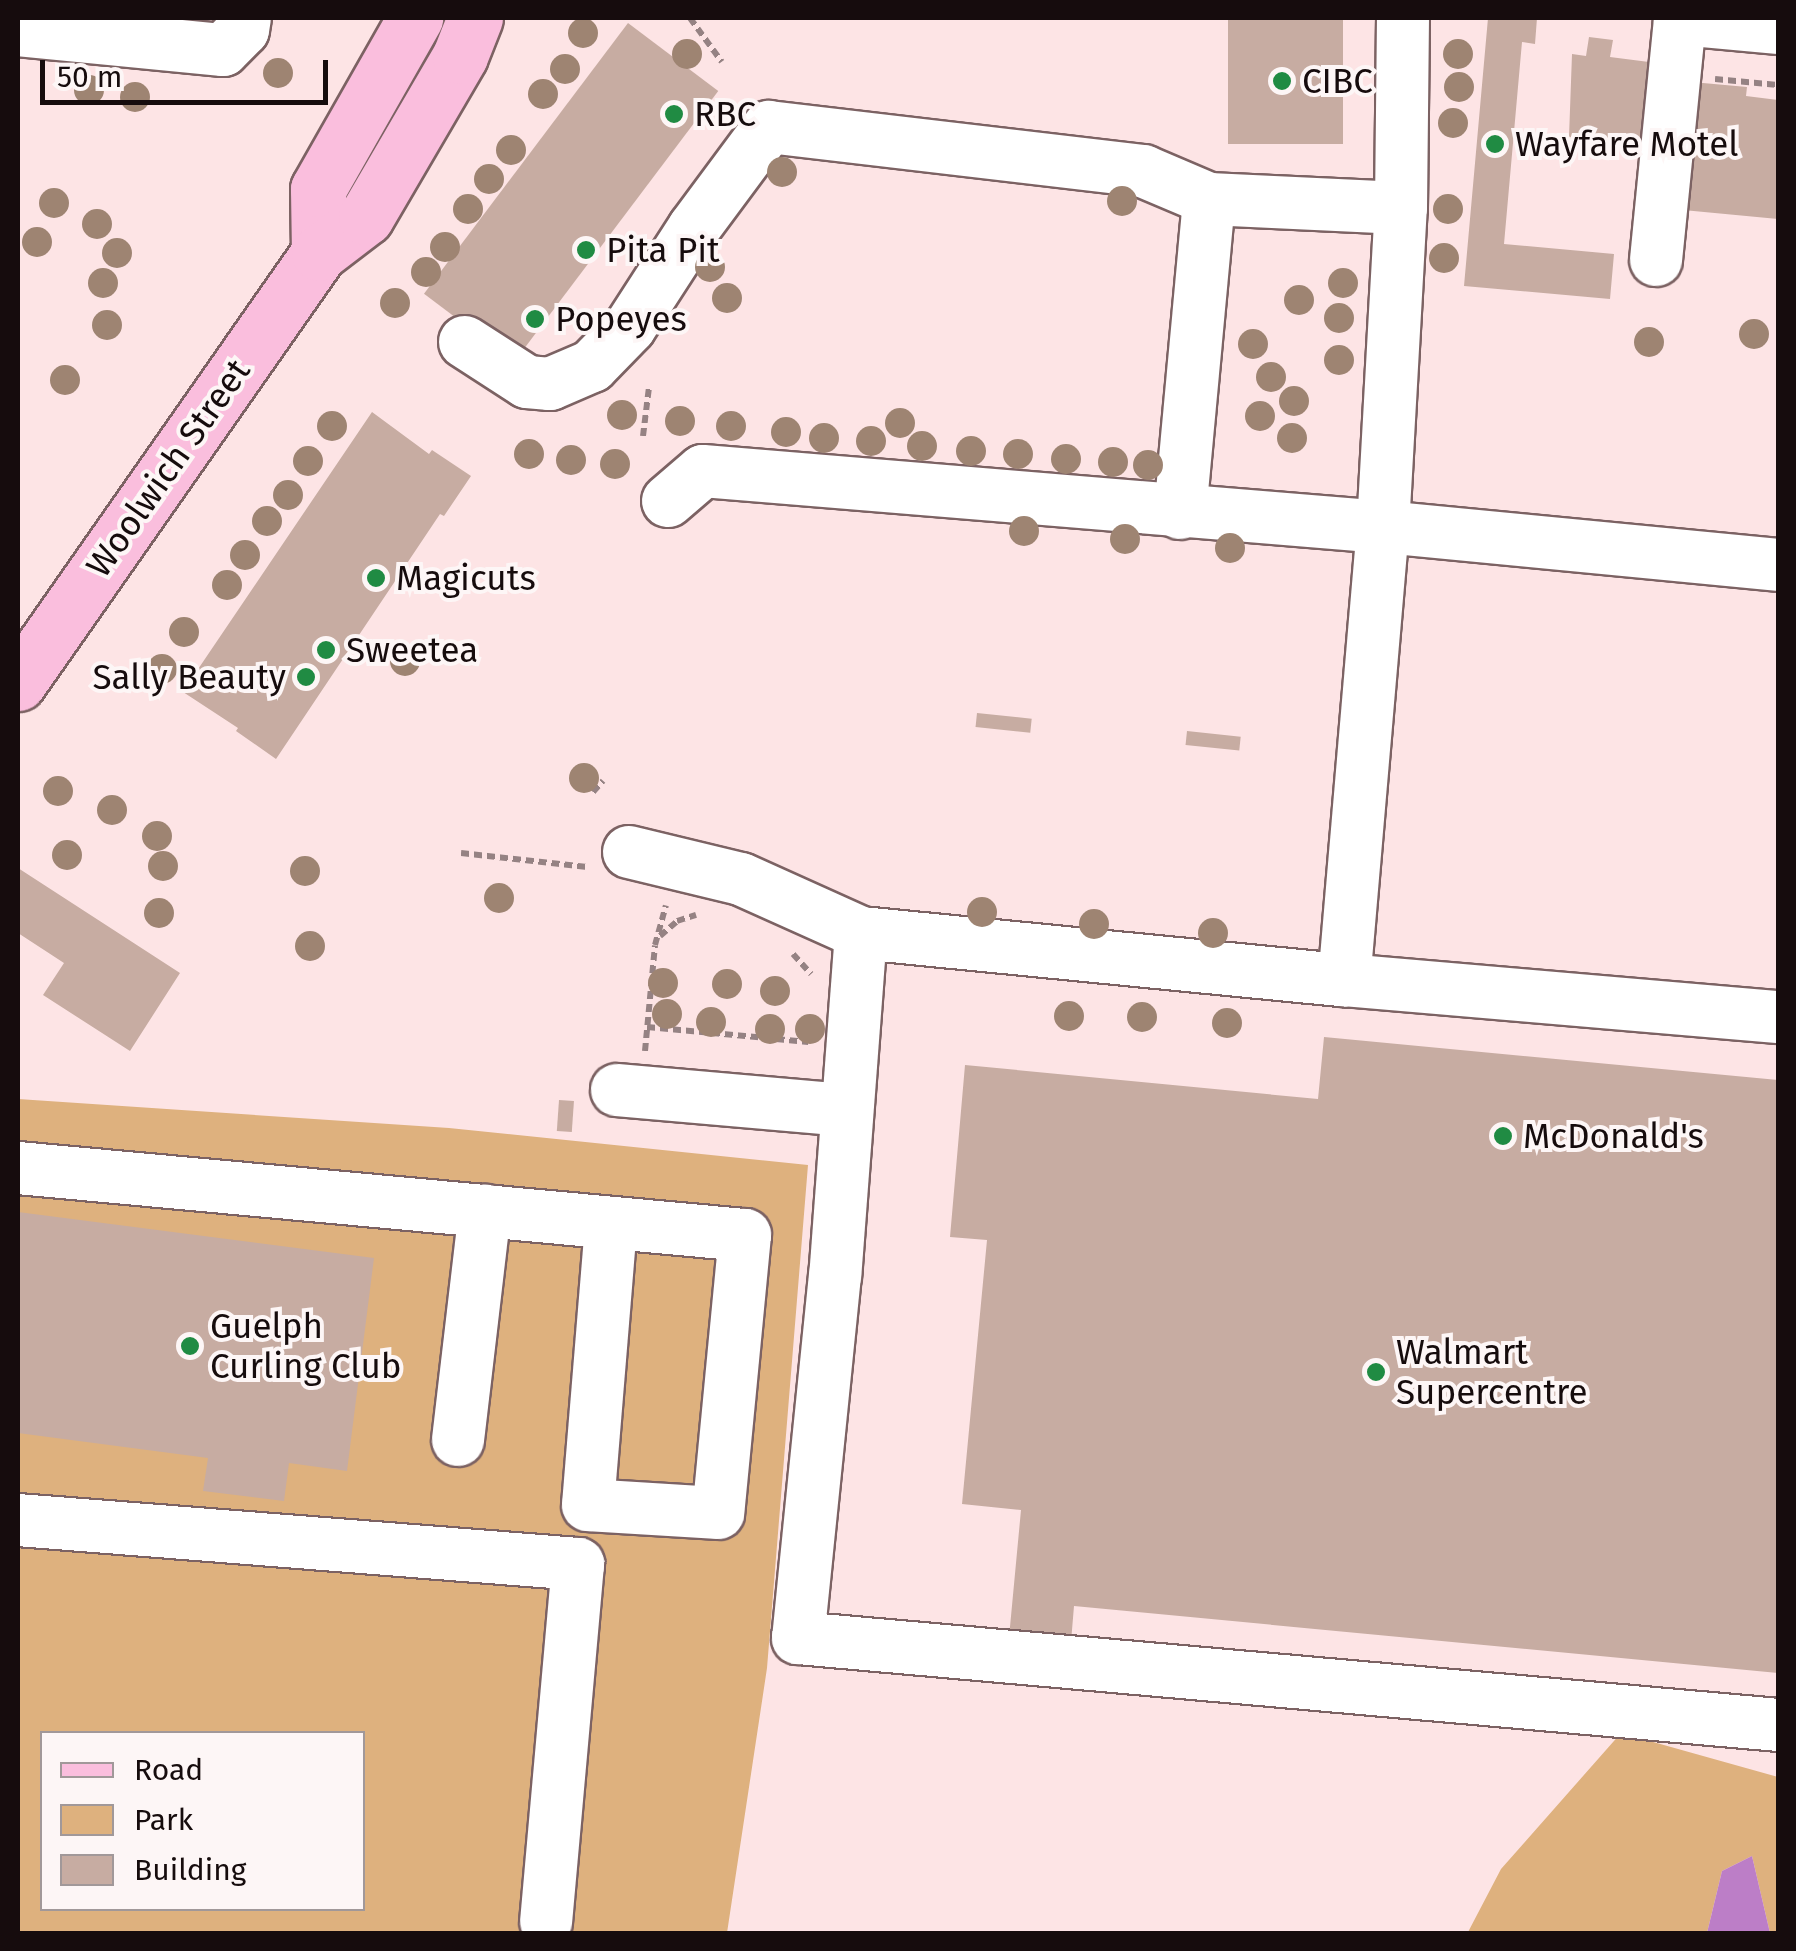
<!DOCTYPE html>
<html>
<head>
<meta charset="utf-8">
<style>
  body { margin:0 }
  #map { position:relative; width:1796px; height:1951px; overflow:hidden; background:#fde4e5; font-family:"Fira Sans",sans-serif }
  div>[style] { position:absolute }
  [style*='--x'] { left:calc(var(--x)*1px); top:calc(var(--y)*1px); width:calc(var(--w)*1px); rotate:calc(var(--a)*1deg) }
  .green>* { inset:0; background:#deb17e }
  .water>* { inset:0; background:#bc7ec7 }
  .building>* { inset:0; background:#c7aca2; transform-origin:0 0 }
  .path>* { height:6px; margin-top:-3px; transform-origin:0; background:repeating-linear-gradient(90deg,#958283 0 8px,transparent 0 13px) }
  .roads { filter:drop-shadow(2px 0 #7c6263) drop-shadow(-2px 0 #7c6263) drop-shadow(0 2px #7c6263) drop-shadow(0 -2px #7c6263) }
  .minor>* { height:52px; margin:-26px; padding:0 26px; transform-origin:26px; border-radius:26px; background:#fff }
  .major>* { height:55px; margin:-27.5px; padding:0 27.5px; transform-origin:27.5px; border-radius:27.5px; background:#fabedd }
  .trees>* { width:30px; height:30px; margin:-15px; border-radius:50%; background:#9e8472 }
  .dots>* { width:28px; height:28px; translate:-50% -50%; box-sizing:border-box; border:5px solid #fdf6f6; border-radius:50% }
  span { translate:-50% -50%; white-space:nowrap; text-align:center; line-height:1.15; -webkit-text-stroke:8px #fdf6f6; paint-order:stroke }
  .poi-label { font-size:35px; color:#160c0d }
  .left { translate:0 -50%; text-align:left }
  .right { translate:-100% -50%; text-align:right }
  .street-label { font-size:35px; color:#160c0d }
  .frame { position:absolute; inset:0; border:20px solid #160c0d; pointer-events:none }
  .legend { position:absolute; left:40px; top:1731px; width:325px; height:180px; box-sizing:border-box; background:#fdf6f6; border:2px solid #a19899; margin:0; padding:12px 18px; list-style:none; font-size:30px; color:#160c0d }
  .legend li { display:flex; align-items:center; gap:20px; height:50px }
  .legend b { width:50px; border:2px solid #a19899 }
  .scale { position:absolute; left:40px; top:60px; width:288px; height:45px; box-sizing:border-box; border:5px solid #160c0d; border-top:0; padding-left:12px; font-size:30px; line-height:35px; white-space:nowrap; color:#160c0d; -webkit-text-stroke:8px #fdf6f6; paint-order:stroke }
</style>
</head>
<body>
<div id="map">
  <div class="green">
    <i style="clip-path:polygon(evenodd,18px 1099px,449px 1128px,808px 1165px,767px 1668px,727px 1933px,18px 1933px,18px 1099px,42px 1734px,362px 1734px,362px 1908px,42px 1908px,42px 1734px)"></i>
    <i style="clip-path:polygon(1621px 1733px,1778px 1777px,1778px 1933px,1770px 1933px,1752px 1856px,1722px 1871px,1707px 1933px,1467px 1934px,1501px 1869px)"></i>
  </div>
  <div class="water">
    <i style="clip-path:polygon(1752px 1856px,1770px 1933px,1707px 1933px,1722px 1871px)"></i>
  </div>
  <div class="building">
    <i style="left:1228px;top:18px;width:115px;height:126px"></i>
    <i style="clip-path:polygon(1488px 18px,1537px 18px,1535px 44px,1522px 42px,1504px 244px,1614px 254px,1610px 299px,1464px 286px)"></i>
    <i style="left:628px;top:23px;width:113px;height:339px;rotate:37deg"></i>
    <i style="clip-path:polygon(1589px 37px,1613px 40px,1610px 57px,1649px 62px,1640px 146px,1569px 137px,1572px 54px,1586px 56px)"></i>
    <i style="clip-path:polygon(1692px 82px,1747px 87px,1746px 96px,1778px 100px,1778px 219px,1683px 210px)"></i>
    <i style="clip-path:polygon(372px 412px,429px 454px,432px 450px,471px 476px,444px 516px,440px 514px,276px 759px,236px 731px,238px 728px,180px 690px,190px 681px)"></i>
    <i style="left:977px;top:713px;width:55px;height:14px;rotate:6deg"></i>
    <i style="left:1187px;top:731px;width:54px;height:14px;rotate:6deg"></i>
    <i style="clip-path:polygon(18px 868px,180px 973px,130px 1051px,43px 995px,64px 963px,18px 933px)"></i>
    <i style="clip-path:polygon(1324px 1037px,1778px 1080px,1778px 1673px,1074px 1606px,1070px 1654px,1008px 1648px,1021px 1510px,962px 1504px,987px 1240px,950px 1237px,965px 1065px,1318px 1099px)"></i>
    <i style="left:559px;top:1100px;width:15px;height:31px;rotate:4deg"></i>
    <i style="clip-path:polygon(18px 1212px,374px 1258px,347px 1471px,289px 1463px,284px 1501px,203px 1491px,208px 1458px,18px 1433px)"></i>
  </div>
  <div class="path">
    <i style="--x:690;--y:18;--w:54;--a:54"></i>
    <i style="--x:1715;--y:79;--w:63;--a:5.4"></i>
    <i style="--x:643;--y:436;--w:49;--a:-83"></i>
    <i style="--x:593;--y:792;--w:15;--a:-48"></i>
    <i style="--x:461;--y:853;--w:127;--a:6.3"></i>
    <i style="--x:660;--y:936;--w:23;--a:-41"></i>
    <i style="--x:677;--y:921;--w:20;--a:-18"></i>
    <i style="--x:793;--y:954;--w:27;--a:48"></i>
    <i style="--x:647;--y:1027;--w:162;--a:5.3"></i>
    <i style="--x:645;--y:1051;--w:106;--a:-84.6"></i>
    <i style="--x:655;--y:945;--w:41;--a:-74.6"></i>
  </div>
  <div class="roads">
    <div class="minor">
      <i style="--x:1680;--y:19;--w:98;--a:5.2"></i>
      <i style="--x:18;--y:30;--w:206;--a:5.6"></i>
      <i style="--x:223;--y:50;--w:28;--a:-45"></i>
      <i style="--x:243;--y:30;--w:12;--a:-81"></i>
      <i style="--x:1656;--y:260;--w:243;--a:-84.3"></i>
      <i style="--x:465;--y:342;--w:74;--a:32.8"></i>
      <i style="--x:527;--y:382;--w:23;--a:5"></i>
      <i style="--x:550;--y:384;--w:46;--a:-23.2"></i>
      <i style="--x:592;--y:366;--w:54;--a:-45.7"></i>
      <i style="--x:630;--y:327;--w:118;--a:-57.1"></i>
      <i style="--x:694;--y:228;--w:126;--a:-53.4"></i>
      <i style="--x:769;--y:127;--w:377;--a:6.7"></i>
      <i style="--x:1143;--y:171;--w:72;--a:23"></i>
      <i style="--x:1209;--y:199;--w:192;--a:2.7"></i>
      <i style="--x:668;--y:501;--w:46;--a:-40.6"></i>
      <i style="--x:703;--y:471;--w:682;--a:4.71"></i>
      <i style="--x:1383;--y:527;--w:320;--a:-86.8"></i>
      <i style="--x:1401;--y:208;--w:190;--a:-89.4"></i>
      <i style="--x:1180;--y:513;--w:315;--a:-84.7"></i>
      <i style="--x:1778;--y:565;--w:397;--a:-174.5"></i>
      <i style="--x:1383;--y:527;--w:455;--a:94.9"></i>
      <i style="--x:1344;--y:980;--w:436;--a:4.9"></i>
      <i style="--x:629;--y:852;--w:115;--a:13.6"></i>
      <i style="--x:741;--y:879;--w:132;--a:24.2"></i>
      <i style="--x:861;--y:933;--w:485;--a:5.6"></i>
      <i style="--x:861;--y:933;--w:343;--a:94.3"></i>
      <i style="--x:835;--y:1275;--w:365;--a:95.8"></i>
      <i style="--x:798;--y:1638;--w:984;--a:5.07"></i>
      <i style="--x:617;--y:1090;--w:230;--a:5"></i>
      <i style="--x:18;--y:1168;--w:730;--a:5.27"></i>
      <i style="--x:745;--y:1235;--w:279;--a:95.5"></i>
      <i style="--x:718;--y:1513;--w:130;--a:-176.5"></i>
      <i style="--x:588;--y:1505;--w:283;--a:-85.3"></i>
      <i style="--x:458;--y:1440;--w:231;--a:-83.3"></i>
      <i style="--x:18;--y:1520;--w:562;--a:4.49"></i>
      <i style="--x:578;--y:1564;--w:359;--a:95.1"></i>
    </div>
    <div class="major">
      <i style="--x:319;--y:253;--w:64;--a:-90.9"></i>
      <i style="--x:318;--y:189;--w:197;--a:-60.4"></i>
      <i style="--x:18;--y:683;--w:525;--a:-55.01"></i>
      <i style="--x:319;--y:253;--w:59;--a:-37.5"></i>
      <i style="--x:366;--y:217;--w:186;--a:-59.7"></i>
      <i style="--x:460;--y:56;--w:41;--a:-68.5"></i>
    </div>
  </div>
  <div class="trees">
    <i style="left:583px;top:33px"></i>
    <i style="left:687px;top:54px"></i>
    <i style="left:1458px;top:54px"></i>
    <i style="left:565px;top:69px"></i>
    <i style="left:278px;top:73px"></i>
    <i style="left:1459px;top:87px"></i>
    <i style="left:89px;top:90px"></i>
    <i style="left:543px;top:94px"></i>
    <i style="left:135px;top:97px"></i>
    <i style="left:1453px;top:123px"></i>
    <i style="left:511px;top:150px"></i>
    <i style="left:782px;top:172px"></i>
    <i style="left:489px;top:179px"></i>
    <i style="left:1122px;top:201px"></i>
    <i style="left:54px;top:203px"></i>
    <i style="left:468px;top:209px"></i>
    <i style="left:1448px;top:209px"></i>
    <i style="left:97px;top:224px"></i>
    <i style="left:37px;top:242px"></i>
    <i style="left:445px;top:247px"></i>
    <i style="left:117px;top:253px"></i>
    <i style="left:1444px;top:258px"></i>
    <i style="left:710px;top:267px"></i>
    <i style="left:426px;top:272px"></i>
    <i style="left:103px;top:283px"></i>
    <i style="left:1343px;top:283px"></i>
    <i style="left:727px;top:298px"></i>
    <i style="left:1299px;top:300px"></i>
    <i style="left:395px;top:303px"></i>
    <i style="left:1339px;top:318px"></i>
    <i style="left:107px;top:325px"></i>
    <i style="left:1754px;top:334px"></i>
    <i style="left:1649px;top:342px"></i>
    <i style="left:1253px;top:344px"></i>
    <i style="left:1339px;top:360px"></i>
    <i style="left:1271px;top:377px"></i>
    <i style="left:65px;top:380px"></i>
    <i style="left:1294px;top:401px"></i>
    <i style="left:622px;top:415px"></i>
    <i style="left:1260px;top:416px"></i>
    <i style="left:680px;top:421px"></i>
    <i style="left:900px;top:423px"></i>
    <i style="left:332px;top:426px"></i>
    <i style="left:731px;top:426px"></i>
    <i style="left:786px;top:432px"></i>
    <i style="left:824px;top:438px"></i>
    <i style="left:1292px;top:438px"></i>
    <i style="left:871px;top:441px"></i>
    <i style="left:922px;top:446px"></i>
    <i style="left:971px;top:451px"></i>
    <i style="left:529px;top:454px"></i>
    <i style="left:1018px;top:454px"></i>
    <i style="left:1066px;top:459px"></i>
    <i style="left:571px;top:460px"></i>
    <i style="left:308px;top:461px"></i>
    <i style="left:1113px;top:462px"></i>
    <i style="left:615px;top:464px"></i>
    <i style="left:1148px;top:465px"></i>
    <i style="left:288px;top:495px"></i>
    <i style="left:267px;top:521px"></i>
    <i style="left:1024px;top:531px"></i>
    <i style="left:1125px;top:539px"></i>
    <i style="left:1230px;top:548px"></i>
    <i style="left:245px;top:555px"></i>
    <i style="left:227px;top:585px"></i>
    <i style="left:184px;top:632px"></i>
    <i style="left:405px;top:661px"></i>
    <i style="left:162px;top:669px"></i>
    <i style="left:584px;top:778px"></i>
    <i style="left:58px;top:791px"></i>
    <i style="left:112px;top:810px"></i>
    <i style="left:157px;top:836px"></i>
    <i style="left:67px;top:855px"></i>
    <i style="left:163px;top:866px"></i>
    <i style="left:305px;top:871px"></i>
    <i style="left:499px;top:898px"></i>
    <i style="left:982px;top:912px"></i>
    <i style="left:159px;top:913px"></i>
    <i style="left:1094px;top:924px"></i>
    <i style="left:1213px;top:933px"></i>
    <i style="left:310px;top:946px"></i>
    <i style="left:663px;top:983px"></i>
    <i style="left:727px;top:984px"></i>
    <i style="left:775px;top:991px"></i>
    <i style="left:667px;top:1014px"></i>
    <i style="left:1069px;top:1016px"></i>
    <i style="left:1142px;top:1017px"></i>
    <i style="left:711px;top:1022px"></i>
    <i style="left:1227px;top:1023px"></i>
    <i style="left:770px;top:1029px"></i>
    <i style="left:810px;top:1029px"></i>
  </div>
  <div class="dots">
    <i style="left:1282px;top:81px;background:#208b43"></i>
    <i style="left:674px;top:114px;background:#208b43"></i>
    <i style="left:1495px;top:144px;background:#208b43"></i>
    <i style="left:586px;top:250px;background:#208b43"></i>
    <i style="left:535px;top:319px;background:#208b43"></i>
    <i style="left:376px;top:578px;background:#208b43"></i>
    <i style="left:326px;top:650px;background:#208b43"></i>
    <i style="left:306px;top:677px;background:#208b43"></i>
    <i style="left:1503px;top:1136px;background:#208b43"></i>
    <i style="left:190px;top:1346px;background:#208b43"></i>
    <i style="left:1376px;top:1372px;background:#208b43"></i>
  </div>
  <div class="poi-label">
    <span class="left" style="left:1302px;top:81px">CIBC</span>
    <span class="left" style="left:694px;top:114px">RBC</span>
    <span class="left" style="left:1515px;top:144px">Wayfare Motel</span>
    <span class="left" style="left:606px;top:250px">Pita Pit</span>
    <span class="left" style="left:555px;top:319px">Popeyes</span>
    <span class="left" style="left:396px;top:578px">Magicuts</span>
    <span class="left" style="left:346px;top:650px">Sweetea</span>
    <span class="right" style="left:286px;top:677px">Sally Beauty</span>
    <span class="left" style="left:1523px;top:1136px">McDonald's</span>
    <span class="left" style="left:210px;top:1346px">Guelph<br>Curling Club</span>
    <span class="left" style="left:1396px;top:1372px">Walmart<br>Supercentre</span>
  </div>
  <div class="street-label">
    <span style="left:168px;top:468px;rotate:-55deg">Woolwich Street</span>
  </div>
  <div class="frame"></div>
  <ul class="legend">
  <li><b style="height:12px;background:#fabedd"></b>Road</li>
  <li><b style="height:28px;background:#deb17e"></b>Park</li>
  <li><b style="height:28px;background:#c7aca2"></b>Building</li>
  </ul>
  <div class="scale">50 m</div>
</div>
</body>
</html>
